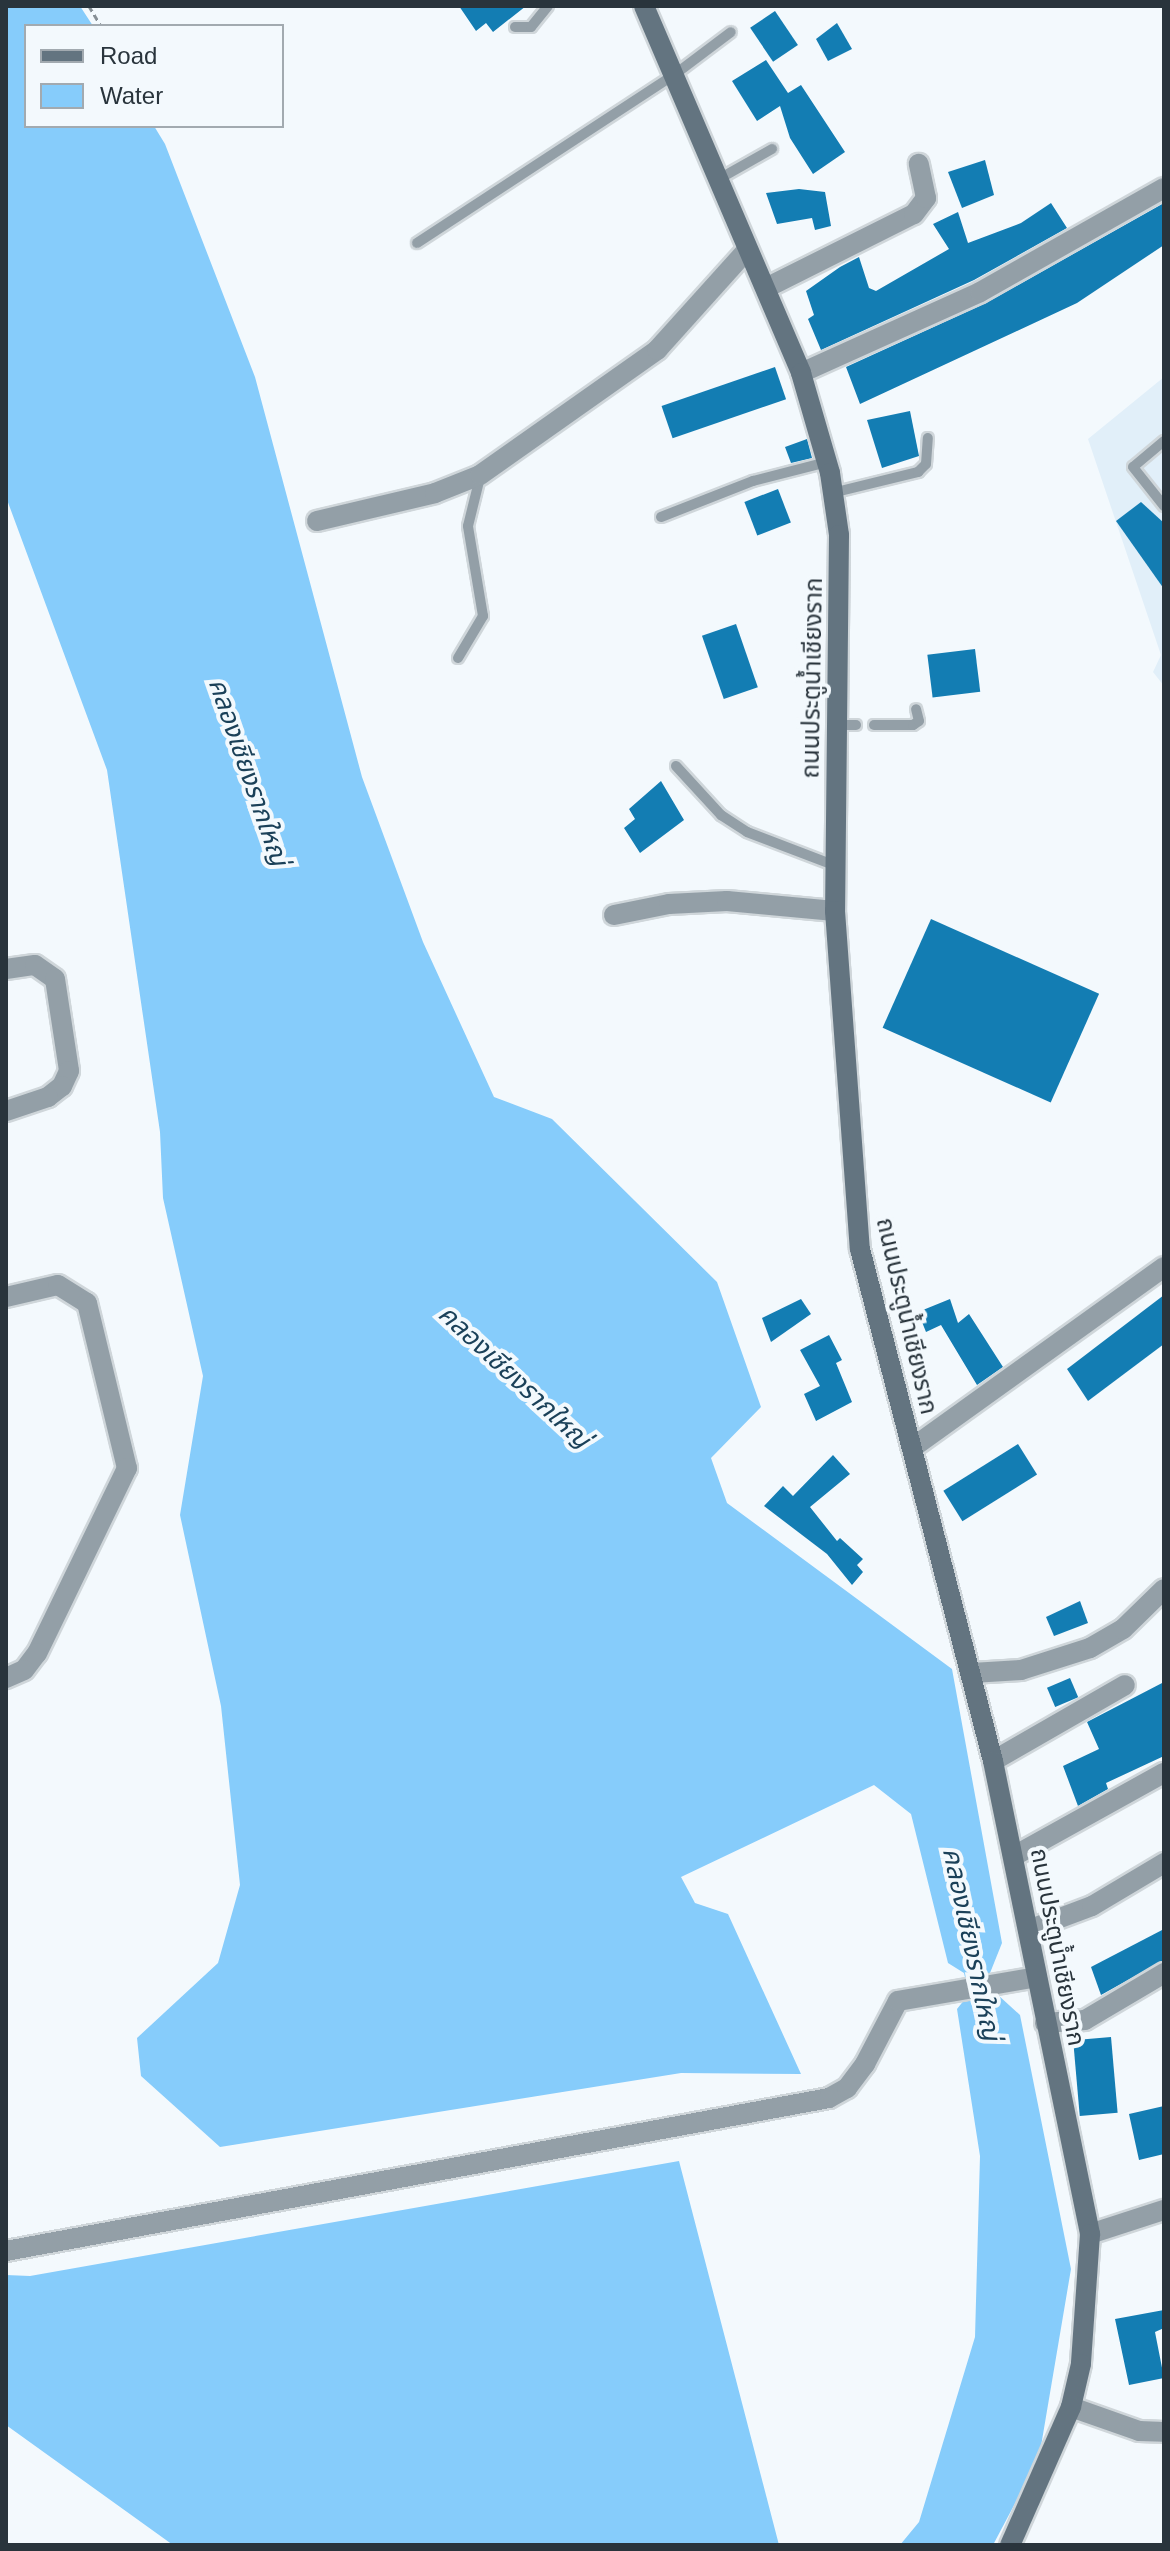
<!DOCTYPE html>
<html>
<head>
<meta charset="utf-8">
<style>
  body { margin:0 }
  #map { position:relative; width:1170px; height:2551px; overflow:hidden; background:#f3f9fd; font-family:Arial,"Noto Sans Thai",sans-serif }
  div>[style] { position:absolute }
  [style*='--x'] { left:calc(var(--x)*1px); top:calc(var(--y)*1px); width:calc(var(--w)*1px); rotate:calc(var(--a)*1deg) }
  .built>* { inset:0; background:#e1eff9 }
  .water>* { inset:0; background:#86ccfb }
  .building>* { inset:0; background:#137db3; transform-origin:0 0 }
  .path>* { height:3px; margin-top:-1.5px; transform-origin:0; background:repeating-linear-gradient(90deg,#868f95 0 6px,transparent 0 10px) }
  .roads { filter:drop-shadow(2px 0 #cfd6da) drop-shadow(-2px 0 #cfd6da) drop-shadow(0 2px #cfd6da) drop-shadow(0 -2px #cfd6da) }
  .lane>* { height:10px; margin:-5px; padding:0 5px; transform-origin:5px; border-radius:5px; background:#939fa7 }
  .street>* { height:20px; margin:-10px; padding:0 10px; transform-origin:10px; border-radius:10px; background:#939fa7 }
  .secondary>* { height:20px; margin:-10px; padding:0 10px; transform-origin:10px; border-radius:10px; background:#637480 }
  span { translate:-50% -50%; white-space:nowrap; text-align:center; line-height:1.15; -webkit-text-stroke:8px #f3f9fd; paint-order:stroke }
  .street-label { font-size:24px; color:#29343c }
  .water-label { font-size:26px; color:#1b4159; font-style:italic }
  .frame { position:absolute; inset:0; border:8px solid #29343c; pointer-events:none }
  .legend { position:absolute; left:24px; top:24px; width:260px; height:104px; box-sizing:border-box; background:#f3f9fd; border:2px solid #a2aab0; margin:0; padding:10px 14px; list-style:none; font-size:24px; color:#29343c }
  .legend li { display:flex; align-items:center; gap:16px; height:40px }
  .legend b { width:40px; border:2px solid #a2aab0 }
</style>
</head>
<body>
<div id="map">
  <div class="built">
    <i style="clip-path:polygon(1164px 377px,1164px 686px,1153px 672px,1161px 655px,1088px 439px)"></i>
  </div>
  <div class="water">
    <i style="clip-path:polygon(6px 6px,80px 6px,93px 26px,26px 26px,26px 126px,154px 126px,165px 144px,255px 377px,362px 777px,423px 942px,494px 1097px,552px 1119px,717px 1282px,761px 1407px,711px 1458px,727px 1503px,952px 1669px,1002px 1943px,990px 1973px,998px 1995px,1020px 2015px,1071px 2269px,1039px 2458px,993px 2545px,900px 2545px,919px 2522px,975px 2337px,980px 2156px,957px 2009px,969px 1994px,964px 1973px,948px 1963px,911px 1814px,874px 1785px,681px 1877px,695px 1903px,728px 1914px,801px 2074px,681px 2073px,220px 2147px,141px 2076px,137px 2038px,218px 1963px,240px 1885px,221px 1706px,180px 1515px,203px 1376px,163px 1198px,160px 1132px,107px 770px,6px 497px)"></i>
    <i style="clip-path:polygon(679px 2161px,779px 2545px,173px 2545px,6px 2425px,6px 2275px,30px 2276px)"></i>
  </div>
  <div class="building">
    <i style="clip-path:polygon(459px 6px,526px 6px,493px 32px,486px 23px,476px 31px)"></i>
    <i style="left:775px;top:11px;width:41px;height:30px;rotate:56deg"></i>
    <i style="clip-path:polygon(837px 23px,852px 49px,828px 61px,816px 39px)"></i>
    <i style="clip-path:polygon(766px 60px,788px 93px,801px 85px,845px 152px,813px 174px,790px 138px,780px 106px,757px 121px,732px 81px)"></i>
    <i style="clip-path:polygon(985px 160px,994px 195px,962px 208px,948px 172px)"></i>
    <i style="clip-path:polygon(799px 189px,825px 192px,831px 226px,815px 230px,812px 218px,777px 224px,766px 193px)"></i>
    <i style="clip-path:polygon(1051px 203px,1067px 228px,974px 280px,821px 350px,808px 319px,814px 315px,806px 291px,840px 267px,859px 257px,869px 288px,876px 291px,949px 249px,933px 224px,958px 212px,968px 243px,1021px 223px)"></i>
    <i style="clip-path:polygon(1164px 203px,1164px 245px,1077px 303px,860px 404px,846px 367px,986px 303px)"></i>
    <i style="left:775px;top:367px;width:34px;height:120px;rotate:71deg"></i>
    <i style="clip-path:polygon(910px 411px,919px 456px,882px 468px,867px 420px)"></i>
    <i style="clip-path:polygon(807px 439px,812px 458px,791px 463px,785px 447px)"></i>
    <i style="left:778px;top:489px;width:36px;height:36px;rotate:69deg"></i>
    <i style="clip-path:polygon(1141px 502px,1164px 523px,1164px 589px,1116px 521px)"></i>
    <i style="left:736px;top:624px;width:67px;height:36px;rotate:71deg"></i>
    <i style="left:975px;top:649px;width:43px;height:48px;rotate:83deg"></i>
    <i style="clip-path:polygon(661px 781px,684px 820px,640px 853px,624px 828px,635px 819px,629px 809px)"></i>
    <i style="left:931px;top:919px;width:184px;height:119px;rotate:24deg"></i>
    <i style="clip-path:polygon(1164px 1295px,1164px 1344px,1088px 1401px,1067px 1369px)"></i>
    <i style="clip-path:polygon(801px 1299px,811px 1314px,771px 1342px,762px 1318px)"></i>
    <i style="clip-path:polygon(950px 1299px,958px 1323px,969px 1314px,1003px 1367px,977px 1385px,941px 1325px,926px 1332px,918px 1312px)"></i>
    <i style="clip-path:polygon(829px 1335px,842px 1360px,836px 1363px,852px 1402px,816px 1421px,804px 1394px,820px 1386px,800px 1350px)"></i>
    <i style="left:1018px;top:1444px;width:36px;height:88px;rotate:58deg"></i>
    <i style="clip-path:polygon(833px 1455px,850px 1474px,810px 1507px,837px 1541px,840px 1538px,863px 1559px,857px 1565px,863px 1572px,852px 1585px,827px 1554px,764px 1506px,783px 1486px,793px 1496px)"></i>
    <i style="clip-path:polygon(1080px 1601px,1088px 1623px,1054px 1636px,1046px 1617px)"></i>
    <i style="left:1070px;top:1678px;width:21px;height:25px;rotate:67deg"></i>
    <i style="clip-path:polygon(1164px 1682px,1164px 1756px,1106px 1783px,1108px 1789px,1078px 1806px,1063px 1766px,1099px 1749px,1087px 1722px)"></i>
    <i style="clip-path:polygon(1164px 1929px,1164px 1960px,1101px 1995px,1091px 1967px)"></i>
    <i style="left:1111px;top:2037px;width:76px;height:38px;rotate:85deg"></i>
    <i style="clip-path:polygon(1164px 2106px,1164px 2154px,1139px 2160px,1129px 2114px)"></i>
    <i style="clip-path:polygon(1164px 2310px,1164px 2328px,1155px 2332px,1164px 2378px,1129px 2385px,1115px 2319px)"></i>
  </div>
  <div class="path">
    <i style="--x:89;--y:6;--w:23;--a:59"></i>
  </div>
  <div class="roads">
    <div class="lane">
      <i style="--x:515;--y:27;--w:16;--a:0"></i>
      <i style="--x:531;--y:27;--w:27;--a:-51"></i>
      <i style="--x:719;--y:179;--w:61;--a:-29.5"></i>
      <i style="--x:417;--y:243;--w:307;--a:-33.2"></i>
      <i style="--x:674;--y:75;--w:71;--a:-37"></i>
      <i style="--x:1164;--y:441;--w:40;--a:140"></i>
      <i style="--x:1133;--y:467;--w:50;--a:51.5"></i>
      <i style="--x:832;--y:493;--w:89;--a:-13.7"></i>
      <i style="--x:918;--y:472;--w:11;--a:-45"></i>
      <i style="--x:926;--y:464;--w:26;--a:-86"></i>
      <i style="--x:661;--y:517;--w:99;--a:-21.4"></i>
      <i style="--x:753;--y:481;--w:76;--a:-14.4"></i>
      <i style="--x:458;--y:658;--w:49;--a:-59.2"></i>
      <i style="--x:483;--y:616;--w:91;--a:-99.5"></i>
      <i style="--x:468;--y:526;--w:50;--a:-76.2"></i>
      <i style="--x:838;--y:725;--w:18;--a:0"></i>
      <i style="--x:874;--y:725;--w:39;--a:0"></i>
      <i style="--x:913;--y:725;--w:7;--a:-34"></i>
      <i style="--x:919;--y:721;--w:12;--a:-104"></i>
      <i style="--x:676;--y:766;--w:67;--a:47.4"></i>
      <i style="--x:721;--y:815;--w:31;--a:33"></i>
      <i style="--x:747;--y:832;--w:95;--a:20.9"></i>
    </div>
    <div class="street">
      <i style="--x:766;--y:288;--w:165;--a:-26.6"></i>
      <i style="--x:914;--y:214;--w:20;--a:-53"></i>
      <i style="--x:926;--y:198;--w:35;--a:-102"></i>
      <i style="--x:801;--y:373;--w:196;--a:-24.3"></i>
      <i style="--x:980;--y:292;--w:211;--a:-29.5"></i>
      <i style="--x:317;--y:521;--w:121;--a:-13.3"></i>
      <i style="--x:435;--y:493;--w:48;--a:-21.8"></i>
      <i style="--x:480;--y:475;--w:217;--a:-35.2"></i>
      <i style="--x:657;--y:350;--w:135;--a:-48"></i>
      <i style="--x:614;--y:915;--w:56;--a:-11.3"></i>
      <i style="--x:669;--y:904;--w:58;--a:-3"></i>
      <i style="--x:727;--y:901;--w:108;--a:5.3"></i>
      <i style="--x:6;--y:969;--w:29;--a:-8"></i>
      <i style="--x:35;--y:965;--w:24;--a:35"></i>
      <i style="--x:55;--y:979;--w:93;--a:81.3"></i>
      <i style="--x:69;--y:1071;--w:17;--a:115"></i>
      <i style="--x:62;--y:1086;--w:18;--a:142"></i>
      <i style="--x:48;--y:1097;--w:44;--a:161.6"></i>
      <i style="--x:6;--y:1297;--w:53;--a:-13"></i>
      <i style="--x:58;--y:1285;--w:34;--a:32"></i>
      <i style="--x:87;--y:1303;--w:170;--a:76.4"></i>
      <i style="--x:127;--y:1468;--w:206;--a:115.9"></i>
      <i style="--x:37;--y:1653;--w:21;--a:127"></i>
      <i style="--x:24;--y:1670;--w:20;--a:156"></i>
      <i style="--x:912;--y:1448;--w:310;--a:-35.7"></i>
      <i style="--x:972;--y:1673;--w:49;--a:-3.5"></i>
      <i style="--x:1021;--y:1670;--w:72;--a:-17.7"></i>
      <i style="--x:1090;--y:1648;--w:38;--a:-30"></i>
      <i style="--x:1123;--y:1629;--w:57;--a:-44.3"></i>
      <i style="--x:993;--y:1761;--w:152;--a:-29.9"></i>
      <i style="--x:1014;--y:1856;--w:171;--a:-29"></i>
      <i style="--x:1028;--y:1930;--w:68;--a:-20.6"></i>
      <i style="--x:1092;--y:1906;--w:84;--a:-30.8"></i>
      <i style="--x:1045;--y:2023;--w:40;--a:-4.3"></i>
      <i style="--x:1085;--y:2020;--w:92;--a:-30.7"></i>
      <i style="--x:1090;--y:2234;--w:78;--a:-18"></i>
      <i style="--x:6;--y:2251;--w:837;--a:-10.53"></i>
      <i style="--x:829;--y:2098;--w:21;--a:-29"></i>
      <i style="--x:847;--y:2088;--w:30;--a:-53"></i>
      <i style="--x:865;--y:2064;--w:71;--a:-62.4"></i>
      <i style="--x:898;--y:2001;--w:141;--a:-9.8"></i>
      <i style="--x:1071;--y:2407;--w:72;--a:19.4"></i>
      <i style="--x:1139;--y:2431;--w:25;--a:2"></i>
    </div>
    <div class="secondary">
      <i style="--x:644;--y:6;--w:399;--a:66.8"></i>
      <i style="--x:801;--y:373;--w:104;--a:73.8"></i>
      <i style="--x:830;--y:473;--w:63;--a:81.7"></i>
      <i style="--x:839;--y:535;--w:376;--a:90.6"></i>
      <i style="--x:835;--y:911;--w:339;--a:85.8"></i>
      <i style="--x:860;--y:1249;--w:529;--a:75.44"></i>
      <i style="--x:993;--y:1761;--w:483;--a:78.4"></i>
      <i style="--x:1090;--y:2234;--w:130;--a:94"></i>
      <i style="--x:1081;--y:2364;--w:44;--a:103.1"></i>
      <i style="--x:1071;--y:2407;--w:151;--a:113.8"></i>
    </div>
  </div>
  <div class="street-label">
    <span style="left:812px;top:678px;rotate:-89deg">ถนนประตูน้ำเชียงราก</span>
    <span style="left:907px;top:1316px;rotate:77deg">ถนนประตูน้ำเชียงราก</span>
    <span style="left:1058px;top:1947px;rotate:79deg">ถนนประตูน้ำเชียงราก</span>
  </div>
  <div class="water-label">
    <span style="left:248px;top:772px;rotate:71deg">คลองเชียงรากใหญ่</span>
    <span style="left:514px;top:1377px;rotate:43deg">คลองเชียงรากใหญ่</span>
    <span style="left:971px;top:1944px;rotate:78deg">คลองเชียงรากใหญ่</span>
  </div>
  <div class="frame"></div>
  <ul class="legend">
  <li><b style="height:10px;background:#637480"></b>Road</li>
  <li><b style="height:22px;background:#86ccfb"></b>Water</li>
  </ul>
</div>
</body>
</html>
